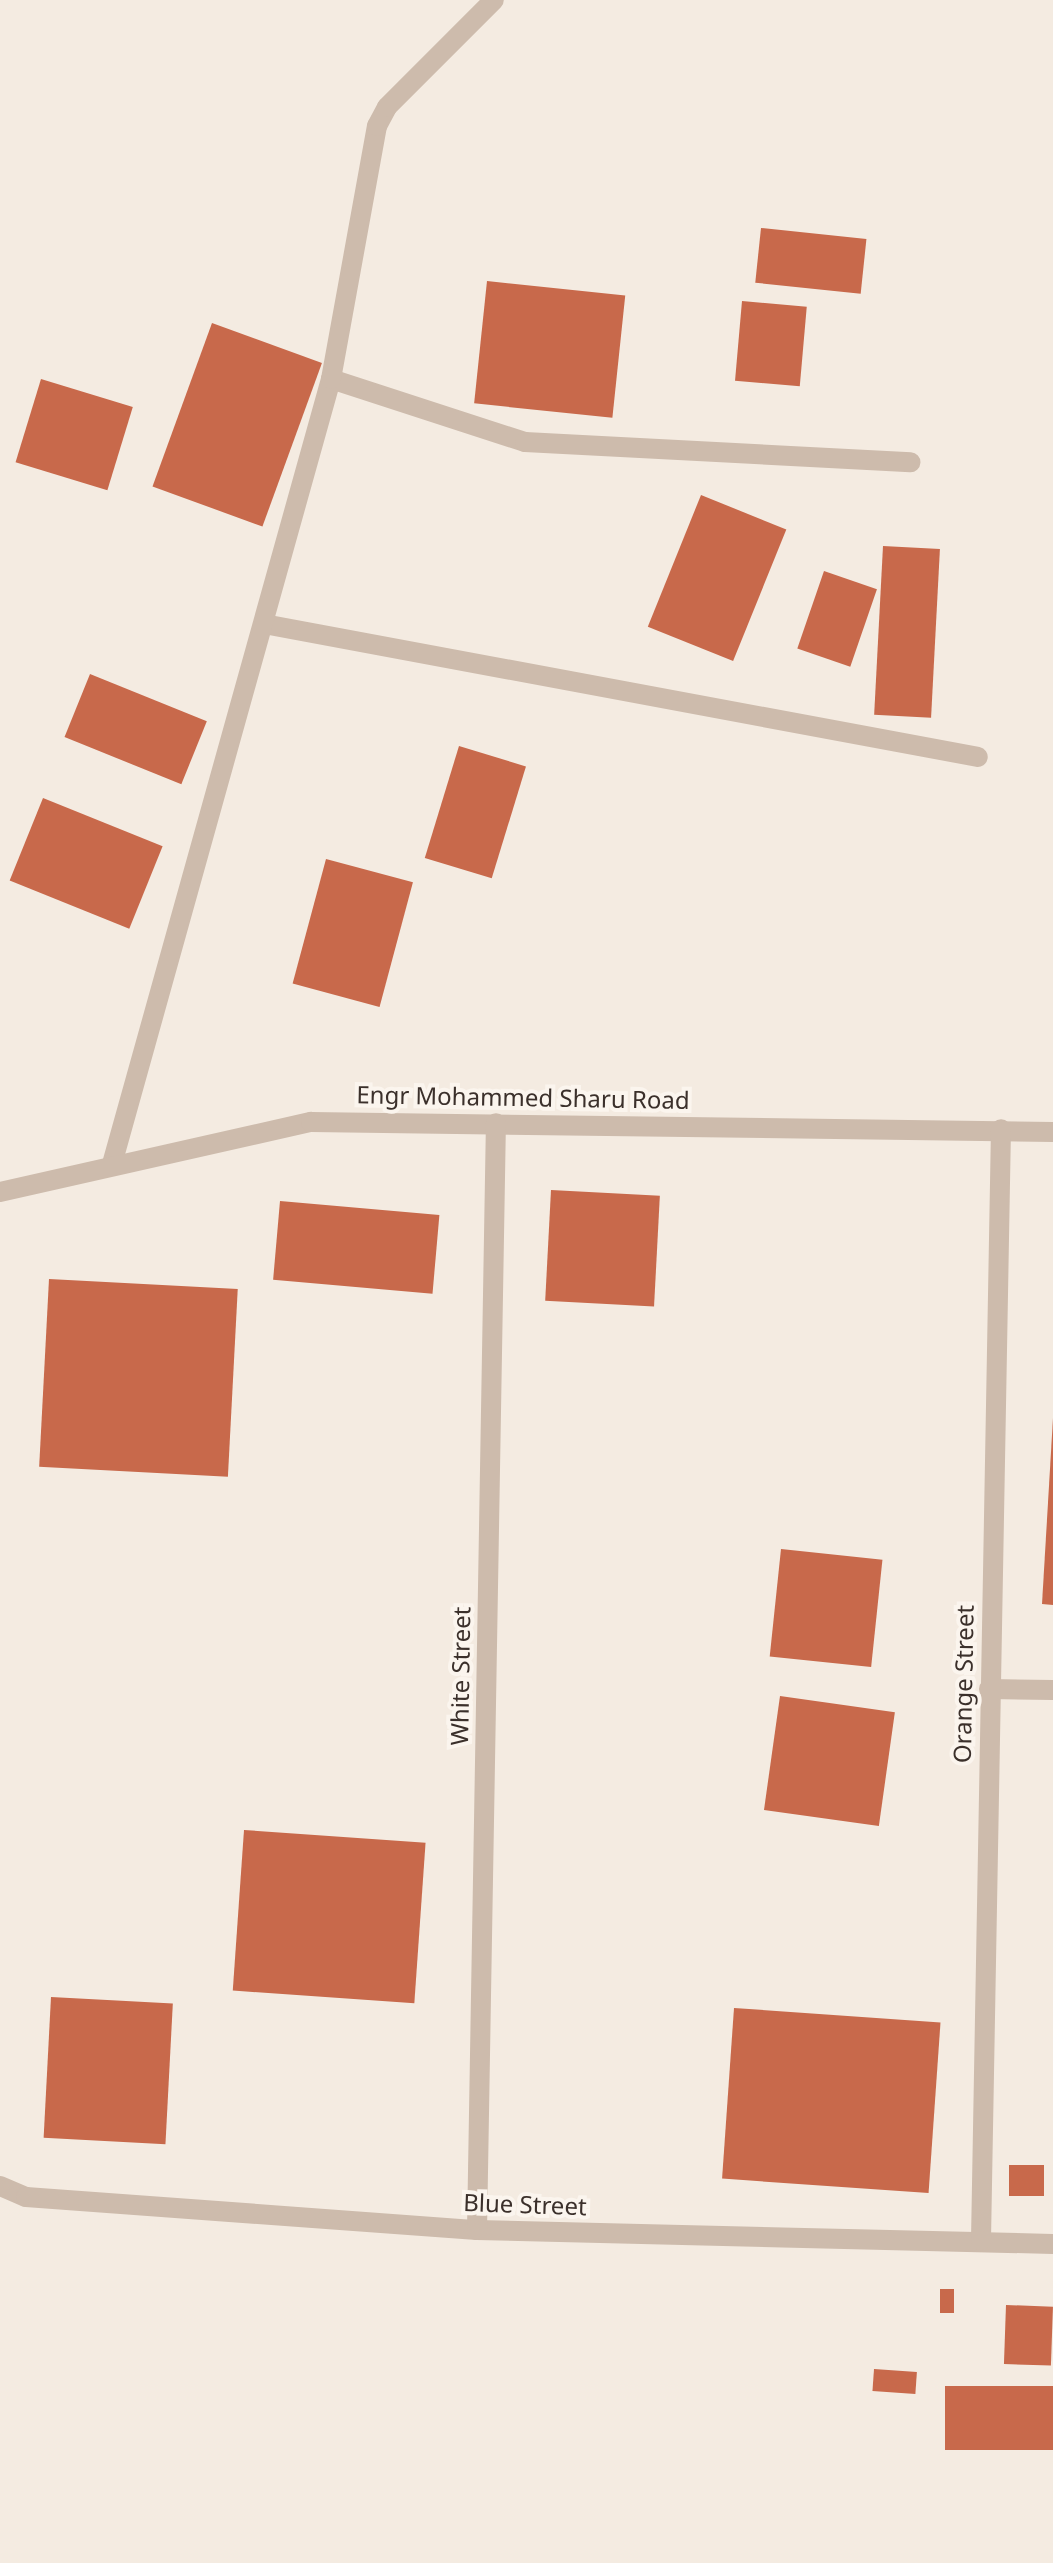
<!DOCTYPE html>
<html>
<head>
<meta charset="utf-8">
<style>
  body { margin:0 }
  #map { position:relative; width:1053px; height:2563px; overflow:hidden; background:#f4ebe1; font-family:"Noto Sans",sans-serif }
  div>[style] { position:absolute }
  [style*='--x'] { left:calc(var(--x)*1px); top:calc(var(--y)*1px); width:calc(var(--w)*1px); rotate:calc(var(--a)*1deg) }
  .building>* { inset:0; background:#c8694b; transform-origin:0 0 }
  .street>* { height:20px; margin:-10px; padding:0 10px; transform-origin:10px; border-radius:10px; background:#cdbbac }
  span { translate:-50% -50%; white-space:nowrap; text-align:center; line-height:1.15; -webkit-text-stroke:8px #fbf5ee; paint-order:stroke }
  .street-label { font-size:24px; color:#3b302b }
</style>
</head>
<body>
<div id="map">
  <div class="building">
    <i style="left:761px;top:228px;width:106px;height:55px;rotate:6deg"></i>
    <i style="left:487px;top:281px;width:139px;height:123px;rotate:6deg"></i>
    <i style="left:742px;top:301px;width:65px;height:80px;rotate:5deg"></i>
    <i style="left:212px;top:323px;width:117px;height:174px;rotate:20deg"></i>
    <i style="left:41px;top:379px;width:96px;height:87px;rotate:17deg"></i>
    <i style="left:701px;top:495px;width:92px;height:142px;rotate:22deg"></i>
    <i style="left:883px;top:546px;width:57px;height:169px;rotate:3deg"></i>
    <i style="left:824px;top:571px;width:56px;height:82px;rotate:19deg"></i>
    <i style="left:90px;top:674px;width:126px;height:68px;rotate:22deg"></i>
    <i style="left:459px;top:746px;width:70px;height:117px;rotate:17deg"></i>
    <i style="left:43px;top:798px;width:129px;height:89px;rotate:22deg"></i>
    <i style="left:326px;top:859px;width:90px;height:129px;rotate:15deg"></i>
    <i style="left:551px;top:1190px;width:109px;height:111px;rotate:3deg"></i>
    <i style="left:280px;top:1201px;width:160px;height:79px;rotate:5deg"></i>
    <i style="left:49px;top:1279px;width:189px;height:188px;rotate:3deg"></i>
    <i style="clip-path:polygon(1053px 1418px,1053px 1605px,1042px 1604px)"></i>
    <i style="left:781px;top:1549px;width:102px;height:108px;rotate:6deg"></i>
    <i style="left:780px;top:1696px;width:116px;height:115px;rotate:8deg"></i>
    <i style="left:244px;top:1830px;width:182px;height:161px;rotate:4deg"></i>
    <i style="left:51px;top:1997px;width:122px;height:141px;rotate:3deg"></i>
    <i style="left:734px;top:2008px;width:207px;height:171px;rotate:4deg"></i>
    <i style="left:1009px;top:2165px;width:35px;height:31px"></i>
    <i style="left:940px;top:2289px;width:14px;height:24px"></i>
    <i style="left:1006px;top:2305px;width:47px;height:59px;rotate:2deg"></i>
    <i style="left:874px;top:2369px;width:43px;height:22px;rotate:4deg"></i>
    <i style="left:1053px;top:2386px;width:64px;height:108px;rotate:90deg"></i>
  </div>
  <div class="street">
    <i style="--x:331;--y:379;--w:204;--a:18"></i>
    <i style="--x:525;--y:442;--w:386;--a:3"></i>
    <i style="--x:264;--y:624;--w:726;--a:10.55"></i>
    <i style="--x:112;--y:1164;--w:815;--a:-74.41"></i>
    <i style="--x:331;--y:379;--w:257;--a:-79.7"></i>
    <i style="--x:377;--y:126;--w:21;--a:-62"></i>
    <i style="--x:387;--y:107;--w:151;--a:-45"></i>
    <i style="--x:0;--y:1192;--w:319;--a:-12.7"></i>
    <i style="--x:311;--y:1122;--w:742;--a:0.77"></i>
    <i style="--x:989;--y:1689;--w:64;--a:0.9"></i>
    <i style="--x:0;--y:2186;--w:28;--a:23"></i>
    <i style="--x:26;--y:2197;--w:452;--a:4.2"></i>
    <i style="--x:477;--y:2230;--w:576;--a:1.39"></i>
    <i style="--x:477;--y:2230;--w:1107;--a:-89.02"></i>
    <i style="--x:981;--y:2240;--w:1111;--a:-88.97"></i>
  </div>
  <div class="street-label">
    <span style="left:523px;top:1097px;rotate:1deg">Engr Mohammed Sharu Road</span>
    <span style="left:460px;top:1676px;rotate:-89deg">White Street</span>
    <span style="left:963px;top:1684px;rotate:-89deg">Orange Street</span>
    <span style="left:525px;top:2204px;rotate:2deg">Blue Street</span>
  </div>
</div>
</body>
</html>
